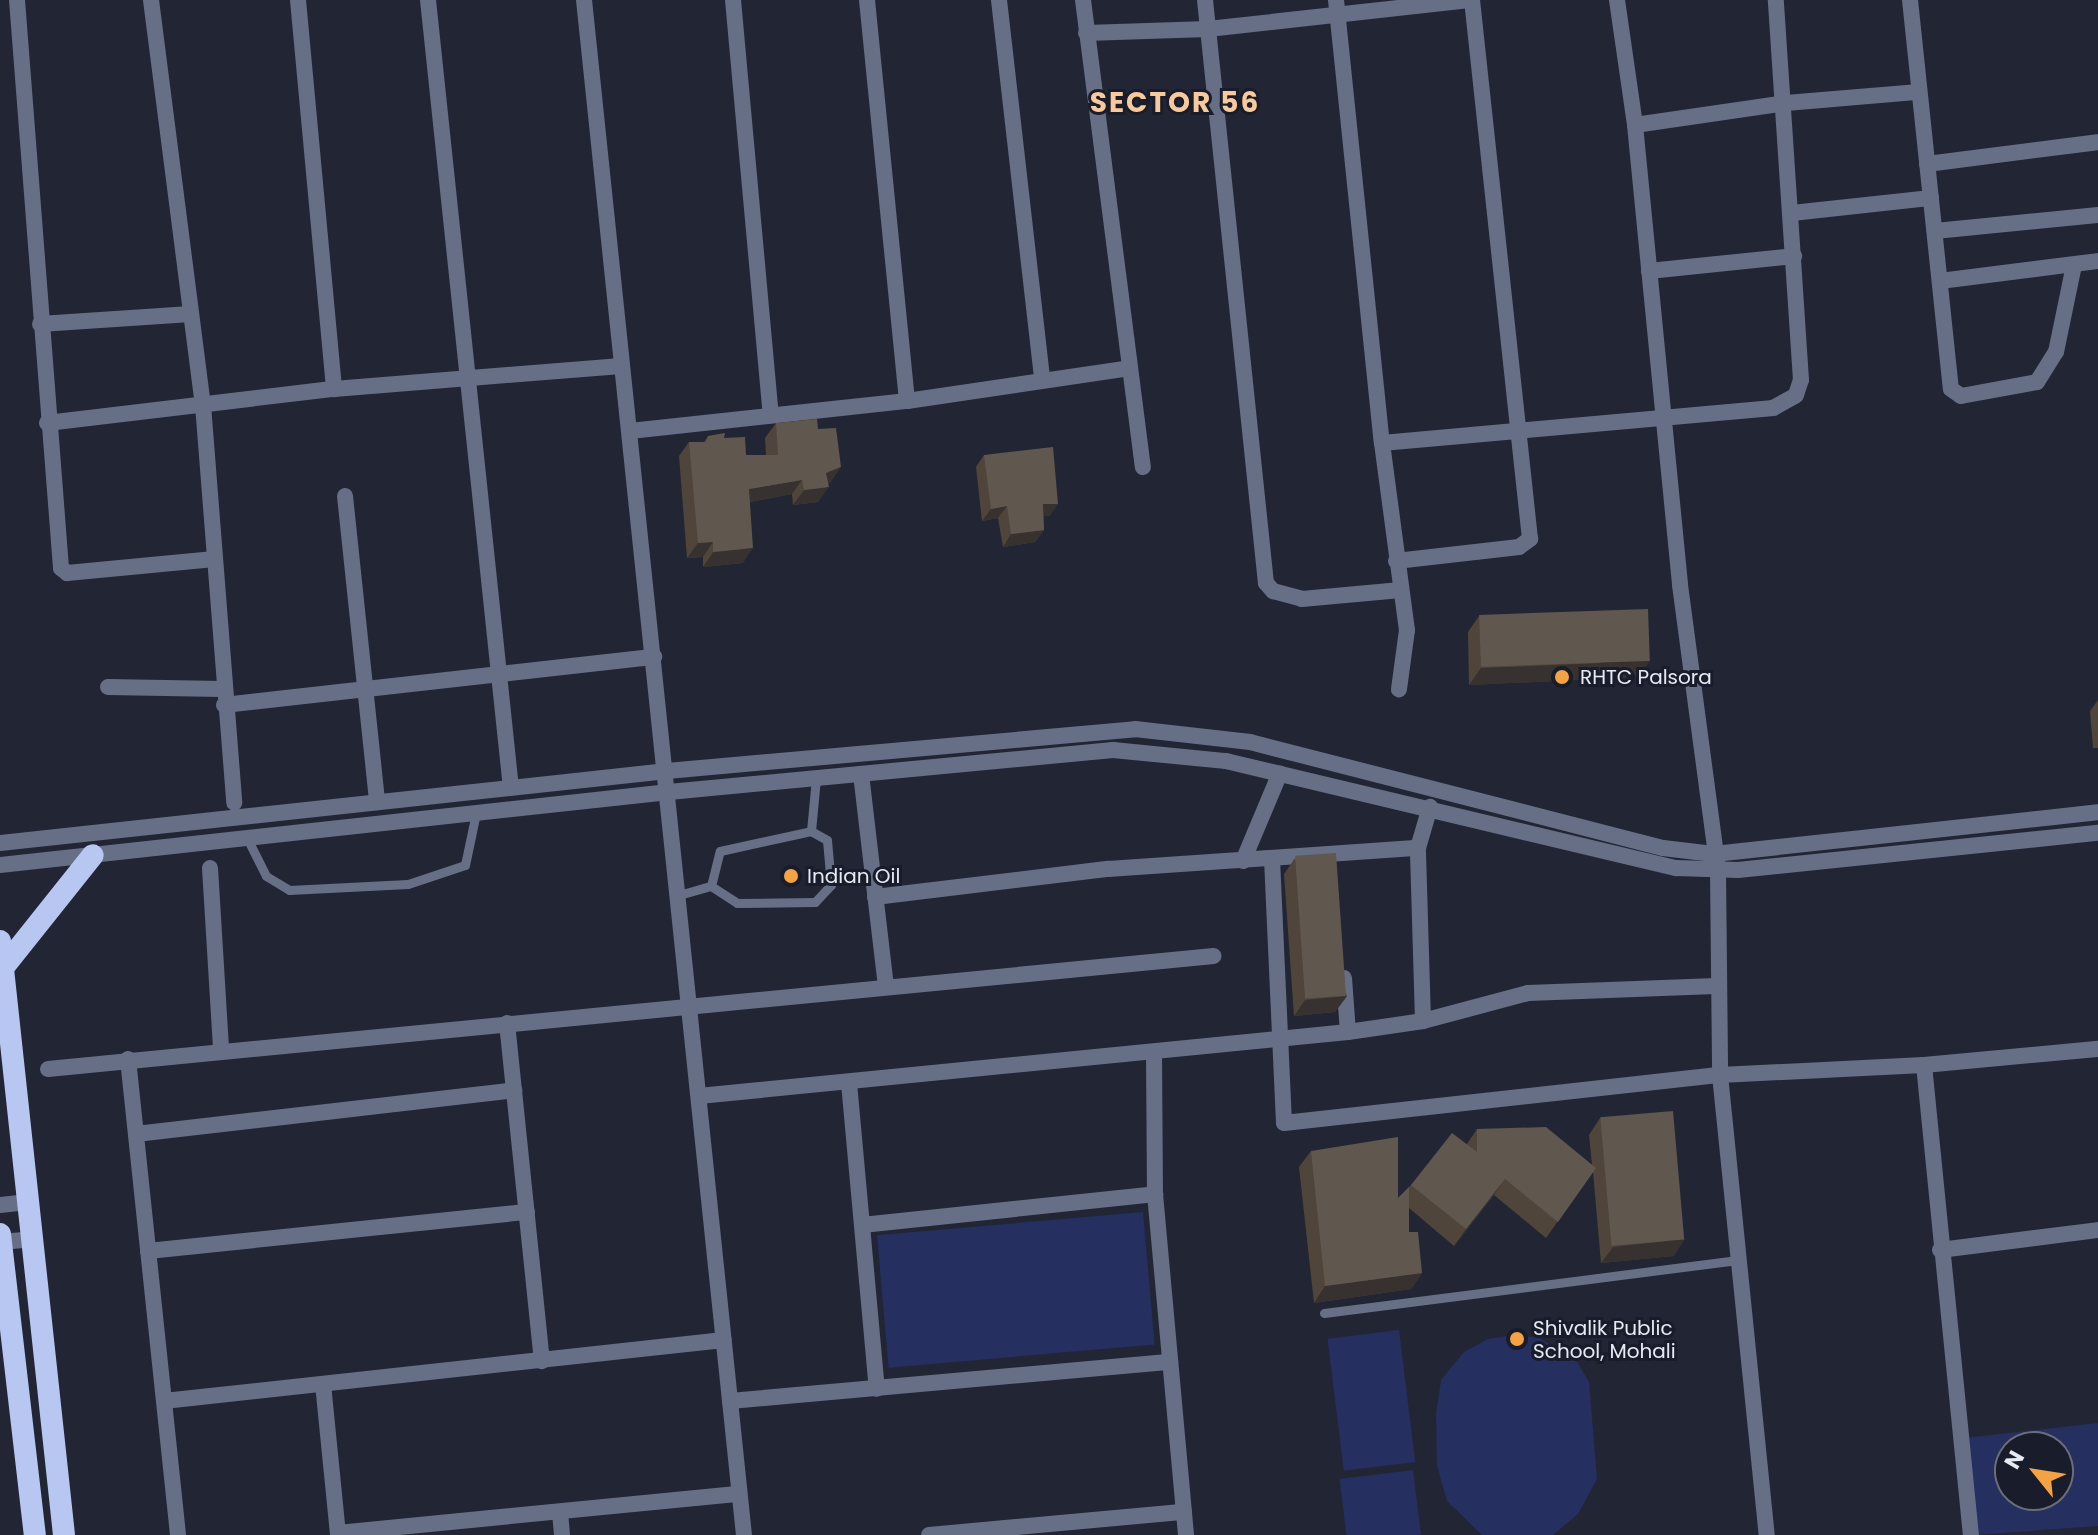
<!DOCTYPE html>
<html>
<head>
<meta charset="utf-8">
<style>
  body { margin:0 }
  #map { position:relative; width:2098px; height:1535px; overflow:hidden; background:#222634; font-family:Poppins,sans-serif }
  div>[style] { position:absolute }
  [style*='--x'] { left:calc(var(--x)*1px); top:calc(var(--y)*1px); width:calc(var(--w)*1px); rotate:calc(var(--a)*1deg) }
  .green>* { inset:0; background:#252f60; transform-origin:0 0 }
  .service>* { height:9px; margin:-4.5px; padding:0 4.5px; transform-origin:4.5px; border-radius:4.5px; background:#676f87 }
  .minor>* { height:16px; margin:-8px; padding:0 8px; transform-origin:8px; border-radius:8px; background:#676f87 }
  .tertiary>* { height:16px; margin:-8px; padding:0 8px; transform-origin:8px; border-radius:8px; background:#676f87 }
  .trunk>* { height:22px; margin:-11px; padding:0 11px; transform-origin:11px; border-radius:11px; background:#b8c6f2 }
  .wall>* { inset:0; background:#50453b }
  .shaded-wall>* { inset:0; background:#373130 }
  .building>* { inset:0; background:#60574f; transform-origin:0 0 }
  .dots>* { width:22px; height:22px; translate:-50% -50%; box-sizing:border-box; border:4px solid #191c2a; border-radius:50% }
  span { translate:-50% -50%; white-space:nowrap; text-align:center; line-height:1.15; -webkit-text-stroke:6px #191c2a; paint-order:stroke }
  .poi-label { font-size:20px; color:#e6eaf3 }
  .left { translate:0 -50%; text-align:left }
  .district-label { font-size:28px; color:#f8ca9b; font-weight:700; letter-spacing:2px }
  .north { position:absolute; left:1994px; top:1431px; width:80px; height:80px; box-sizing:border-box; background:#191c2a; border:2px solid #6b6e7a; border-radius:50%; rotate:300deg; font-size:22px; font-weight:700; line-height:32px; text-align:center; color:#e6eaf3 }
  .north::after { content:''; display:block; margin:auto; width:28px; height:36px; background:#f4a344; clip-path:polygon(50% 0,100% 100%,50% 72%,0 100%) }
</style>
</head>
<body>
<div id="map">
  <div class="green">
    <i style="left:1143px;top:1212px;width:133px;height:267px;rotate:85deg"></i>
    <i style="left:1399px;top:1330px;width:133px;height:72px;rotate:83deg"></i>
    <i style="clip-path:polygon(1515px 1335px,1539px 1338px,1576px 1360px,1589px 1382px,1597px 1479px,1578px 1514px,1553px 1535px,1482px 1535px,1447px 1501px,1437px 1466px,1436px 1414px,1441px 1380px,1464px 1352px,1488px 1339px)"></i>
    <i style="clip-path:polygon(evenodd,2098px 1423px,2098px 1526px,1974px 1535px,1964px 1438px,2098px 1423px,2010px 1447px,2058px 1447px,2058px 1495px,2010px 1495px,2010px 1447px)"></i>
    <i style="left:1413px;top:1470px;width:65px;height:74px;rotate:83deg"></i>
  </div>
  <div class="service">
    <i style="--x:247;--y:838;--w:42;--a:63.4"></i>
    <i style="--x:266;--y:876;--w:27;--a:31"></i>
    <i style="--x:289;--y:890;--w:119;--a:-2.9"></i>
    <i style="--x:408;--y:884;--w:60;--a:-18.4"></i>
    <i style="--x:465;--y:865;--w:53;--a:-78.1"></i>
    <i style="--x:711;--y:886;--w:36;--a:-76"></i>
    <i style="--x:720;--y:851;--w:93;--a:-12.4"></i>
    <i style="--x:679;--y:895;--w:33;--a:-16"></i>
    <i style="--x:711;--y:886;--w:31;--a:33"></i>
    <i style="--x:737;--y:903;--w:78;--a:-0.7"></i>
    <i style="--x:815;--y:902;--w:23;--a:-47"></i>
    <i style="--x:831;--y:885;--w:45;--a:-95.1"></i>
    <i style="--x:827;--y:840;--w:18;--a:-151"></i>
    <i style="--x:811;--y:831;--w:53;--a:-84.6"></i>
    <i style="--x:1324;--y:1313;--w:417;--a:-7.3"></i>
  </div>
  <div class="minor">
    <i style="--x:17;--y:0;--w:570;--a:85.57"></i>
    <i style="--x:61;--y:568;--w:8;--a:40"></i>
    <i style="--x:67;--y:573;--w:148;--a:-5.4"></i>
    <i style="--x:151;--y:0;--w:408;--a:82.7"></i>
    <i style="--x:203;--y:405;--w:399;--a:85.5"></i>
    <i style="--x:298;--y:0;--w:391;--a:84.7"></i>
    <i style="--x:428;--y:0;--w:792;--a:83.99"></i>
    <i style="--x:584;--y:0;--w:1543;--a:84.05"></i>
    <i style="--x:733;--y:0;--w:416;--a:84.8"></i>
    <i style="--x:867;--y:0;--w:403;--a:84.3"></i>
    <i style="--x:999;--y:0;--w:382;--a:83.5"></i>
    <i style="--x:1083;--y:0;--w:471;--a:82.7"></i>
    <i style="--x:1205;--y:0;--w:586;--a:84.03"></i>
    <i style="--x:1266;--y:583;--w:11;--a:49"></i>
    <i style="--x:1273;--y:591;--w:30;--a:15"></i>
    <i style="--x:1302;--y:599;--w:99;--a:-5.2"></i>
    <i style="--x:1336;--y:0;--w:445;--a:84.1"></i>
    <i style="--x:1382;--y:443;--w:189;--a:82.4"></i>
    <i style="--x:1407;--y:630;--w:60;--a:97.7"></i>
    <i style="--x:1617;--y:0;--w:126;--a:81.8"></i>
    <i style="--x:1635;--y:125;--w:462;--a:84.4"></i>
    <i style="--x:1680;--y:585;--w:289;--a:82.4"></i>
    <i style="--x:1718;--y:871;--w:204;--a:89.4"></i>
    <i style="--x:1720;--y:1075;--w:462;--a:84.2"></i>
    <i style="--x:1910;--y:0;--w:391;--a:84"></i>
    <i style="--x:1951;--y:389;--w:12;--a:35"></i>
    <i style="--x:1961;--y:396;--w:77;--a:-10.4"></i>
    <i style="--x:2037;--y:382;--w:36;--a:-58"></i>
    <i style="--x:2056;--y:352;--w:89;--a:-78.3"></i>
    <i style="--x:1086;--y:33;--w:122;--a:-1.9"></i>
    <i style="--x:1208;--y:29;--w:263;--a:-6.3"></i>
    <i style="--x:1635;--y:125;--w:153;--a:-8.3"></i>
    <i style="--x:1786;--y:103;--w:130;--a:-4.8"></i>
    <i style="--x:1927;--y:164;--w:172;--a:-7.3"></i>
    <i style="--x:1792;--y:213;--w:140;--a:-6.2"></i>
    <i style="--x:1935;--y:231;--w:164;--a:-5.6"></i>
    <i style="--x:1649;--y:271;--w:146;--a:-5.9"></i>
    <i style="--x:1940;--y:281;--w:159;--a:-7.2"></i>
    <i style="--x:40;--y:324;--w:151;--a:-3.8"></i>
    <i style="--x:47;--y:423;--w:289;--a:-6.8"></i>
    <i style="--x:334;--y:389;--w:288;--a:-4.6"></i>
    <i style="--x:630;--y:431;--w:279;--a:-6.2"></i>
    <i style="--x:907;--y:401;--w:225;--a:-8.4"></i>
    <i style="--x:1382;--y:443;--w:393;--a:-5.1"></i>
    <i style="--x:1773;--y:408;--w:26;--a:-29"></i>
    <i style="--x:1796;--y:395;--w:16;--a:-72"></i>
    <i style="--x:1801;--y:380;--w:381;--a:-93.8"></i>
    <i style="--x:345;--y:496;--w:308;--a:84"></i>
    <i style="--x:1396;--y:561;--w:124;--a:-6.5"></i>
    <i style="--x:1519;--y:547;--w:14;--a:-36"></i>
    <i style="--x:1530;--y:539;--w:542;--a:-96.14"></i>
    <i style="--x:108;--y:687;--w:114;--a:1"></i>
    <i style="--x:224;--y:705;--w:433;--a:-6.4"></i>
    <i style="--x:861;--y:774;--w:214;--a:83.3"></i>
    <i style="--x:1272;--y:859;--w:264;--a:87.4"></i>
    <i style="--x:1284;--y:1123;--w:439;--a:-6.3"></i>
    <i style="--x:1720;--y:1075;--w:204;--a:-2.8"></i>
    <i style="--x:1924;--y:1065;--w:175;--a:-5.3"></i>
    <i style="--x:1243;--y:861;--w:95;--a:-67.2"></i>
    <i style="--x:210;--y:868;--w:182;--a:86.5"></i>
    <i style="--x:875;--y:897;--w:235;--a:-6.9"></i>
    <i style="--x:1108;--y:869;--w:311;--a:-3.9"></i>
    <i style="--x:1344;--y:978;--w:54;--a:85.8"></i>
    <i style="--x:1423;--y:1021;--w:173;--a:-91.7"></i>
    <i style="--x:1418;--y:848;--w:43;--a:-73.7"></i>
    <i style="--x:507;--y:1023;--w:340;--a:84.1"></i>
    <i style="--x:1154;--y:1053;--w:141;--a:89.6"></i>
    <i style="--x:1155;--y:1194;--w:342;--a:84.8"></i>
    <i style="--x:128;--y:1059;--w:479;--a:84"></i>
    <i style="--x:1924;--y:1065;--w:472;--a:84.3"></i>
    <i style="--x:48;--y:1069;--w:1171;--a:-5.54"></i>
    <i style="--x:849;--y:1083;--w:307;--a:84.8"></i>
    <i style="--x:699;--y:1096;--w:652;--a:-5.63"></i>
    <i style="--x:1348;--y:1032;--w:76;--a:-8.3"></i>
    <i style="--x:1423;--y:1021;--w:109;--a:-14.9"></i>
    <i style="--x:1528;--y:993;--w:188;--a:-2.1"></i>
    <i style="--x:136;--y:1134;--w:381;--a:-6.6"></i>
    <i style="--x:0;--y:1205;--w:28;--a:-6"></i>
    <i style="--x:862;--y:1225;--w:295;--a:-6"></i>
    <i style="--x:0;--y:1242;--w:32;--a:-5"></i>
    <i style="--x:1940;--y:1250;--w:159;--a:-7.2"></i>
    <i style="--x:148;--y:1251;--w:381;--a:-5.9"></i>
    <i style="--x:323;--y:1384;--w:152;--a:84.3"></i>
    <i style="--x:164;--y:1401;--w:563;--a:-6.22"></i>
    <i style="--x:730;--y:1401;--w:442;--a:-5.1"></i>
    <i style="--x:560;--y:1512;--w:23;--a:85"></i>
    <i style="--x:338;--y:1533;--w:403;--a:-5.6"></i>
    <i style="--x:929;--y:1535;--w:256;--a:-5.2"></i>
  </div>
  <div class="tertiary">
    <i style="--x:0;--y:843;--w:671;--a:-6.16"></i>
    <i style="--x:667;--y:771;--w:470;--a:-5.1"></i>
    <i style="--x:1135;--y:729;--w:116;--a:6.4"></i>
    <i style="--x:1250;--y:742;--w:426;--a:14.4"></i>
    <i style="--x:1663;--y:848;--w:51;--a:6.7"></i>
    <i style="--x:1714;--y:854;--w:386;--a:-6.2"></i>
    <i style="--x:0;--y:865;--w:673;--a:-6.23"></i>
    <i style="--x:669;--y:792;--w:446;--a:-5.4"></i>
    <i style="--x:1113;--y:750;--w:114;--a:5.6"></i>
    <i style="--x:1226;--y:761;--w:463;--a:13.4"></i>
    <i style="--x:1676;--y:868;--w:62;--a:1.8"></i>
    <i style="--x:1738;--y:870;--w:362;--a:-5.9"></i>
  </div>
  <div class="trunk">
    <i style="--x:0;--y:941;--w:597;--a:83.85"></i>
    <i style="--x:3;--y:968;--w:144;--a:-51.5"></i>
    <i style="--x:0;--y:1234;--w:303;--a:83.4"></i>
  </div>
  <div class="wall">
    <i style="clip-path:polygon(776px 423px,818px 429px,831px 482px,828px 483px,818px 502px,793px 505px,792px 494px,750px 502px,743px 563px,703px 567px,703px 557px,687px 558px,679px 456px,689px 442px,704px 442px,708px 436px,724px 438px,746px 455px,766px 455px,765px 438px)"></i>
    <i style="clip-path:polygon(984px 455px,1050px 516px,1043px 516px,1044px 530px,1035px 542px,1003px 547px,998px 518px,982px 521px,976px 467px)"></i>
    <i style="clip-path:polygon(1479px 616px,1638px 677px,1469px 685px,1468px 632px)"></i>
    <i style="clip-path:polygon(2098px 700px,2098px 748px,2093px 748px,2090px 711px)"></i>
    <i style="clip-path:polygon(1295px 858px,1347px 996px,1335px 1012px,1294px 1016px,1284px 874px)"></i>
    <i style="clip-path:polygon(1600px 1118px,1674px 1256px,1601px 1263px,1593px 1172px,1546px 1238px,1494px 1195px,1454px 1246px,1409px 1208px,1409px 1232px,1422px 1273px,1411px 1289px,1314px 1303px,1299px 1167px,1311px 1151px,1398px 1198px,1411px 1185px,1467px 1144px,1477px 1129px,1592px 1165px,1589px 1135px)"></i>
  </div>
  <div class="shaded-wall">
    <i style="clip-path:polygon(841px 467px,831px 482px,816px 488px,826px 473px)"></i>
    <i style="clip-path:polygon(802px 480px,792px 494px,738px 504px,749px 489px)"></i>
    <i style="clip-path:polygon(829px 487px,818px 502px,793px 505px,804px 490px)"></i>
    <i style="clip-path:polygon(1043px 504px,1058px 504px,1050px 516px,1034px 517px)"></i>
    <i style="clip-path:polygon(1007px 506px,998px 518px,982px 521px,991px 509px)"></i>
    <i style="clip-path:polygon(1044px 530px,1035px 542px,1003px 547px,1011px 534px)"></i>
    <i style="clip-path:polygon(713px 542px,703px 557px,687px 558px,698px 543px)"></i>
    <i style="clip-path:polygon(753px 548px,743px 563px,703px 567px,713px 552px)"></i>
    <i style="clip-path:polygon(1650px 661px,1638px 677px,1469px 685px,1481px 668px)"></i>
    <i style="clip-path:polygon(1347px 996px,1335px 1012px,1294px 1016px,1305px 1000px)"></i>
    <i style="clip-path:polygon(1505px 1179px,1494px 1195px,1454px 1246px,1466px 1229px)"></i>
    <i style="clip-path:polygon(1685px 1239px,1674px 1256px,1601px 1263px,1613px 1247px)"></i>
    <i style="clip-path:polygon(1422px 1273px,1411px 1289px,1314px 1303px,1325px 1286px)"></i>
  </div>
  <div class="building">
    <i style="clip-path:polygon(817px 419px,818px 429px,836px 428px,841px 467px,826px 473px,829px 487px,804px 490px,802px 480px,749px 489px,753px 548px,713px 552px,713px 542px,698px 543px,689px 442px,706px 442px,708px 436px,725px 433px,724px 438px,745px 437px,746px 455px,778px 455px,776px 423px)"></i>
    <i style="clip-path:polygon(1053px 447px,1058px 504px,1043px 504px,1044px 530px,1011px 534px,1007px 506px,991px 509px,984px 455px)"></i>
    <i style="left:1648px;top:609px;width:52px;height:169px;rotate:88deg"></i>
    <i style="left:1336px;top:853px;width:143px;height:41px;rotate:86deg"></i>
    <i style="left:1673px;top:1111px;width:129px;height:73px;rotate:85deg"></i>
    <i style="clip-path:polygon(1546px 1127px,1596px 1168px,1558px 1222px,1505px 1179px,1466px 1229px,1411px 1185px,1452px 1133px,1477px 1152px,1477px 1129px)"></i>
    <i style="clip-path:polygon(1398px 1137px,1398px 1198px,1409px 1187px,1409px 1232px,1418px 1232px,1422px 1273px,1325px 1286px,1311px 1151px)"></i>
  </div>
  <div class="dots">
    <i style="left:1562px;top:677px;background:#f4a344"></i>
    <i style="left:791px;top:876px;background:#f4a344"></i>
    <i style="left:1517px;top:1339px;background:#f4a344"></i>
  </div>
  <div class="poi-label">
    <span class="left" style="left:1580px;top:677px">RHTC Palsora</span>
    <span class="left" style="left:807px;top:876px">Indian Oil</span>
    <span class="left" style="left:1533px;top:1340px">Shivalik Public<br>School, Mohali</span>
  </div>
  <div class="district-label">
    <span style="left:1175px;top:103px">SECTOR 56</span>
  </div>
  <div class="north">N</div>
</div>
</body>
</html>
